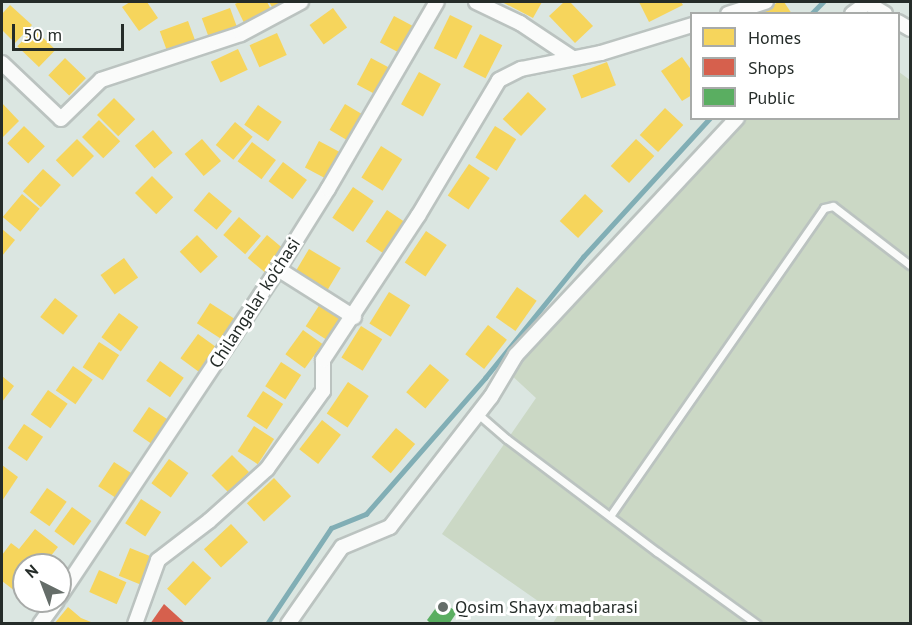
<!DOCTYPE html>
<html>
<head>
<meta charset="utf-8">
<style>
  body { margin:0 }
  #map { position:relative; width:912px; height:625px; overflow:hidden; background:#dbe6e1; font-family:"PT Sans",sans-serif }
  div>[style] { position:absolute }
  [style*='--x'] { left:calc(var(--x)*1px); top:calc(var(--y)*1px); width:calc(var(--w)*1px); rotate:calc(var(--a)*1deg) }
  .green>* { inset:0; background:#cbd8c5 }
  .homes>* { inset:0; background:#f6d55c; transform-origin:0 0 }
  .shops>* { inset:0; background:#d6604d }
  .public>* { inset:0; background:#5aae61 }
  .stream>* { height:4.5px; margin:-2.25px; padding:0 2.25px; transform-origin:2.25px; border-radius:2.25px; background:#81aeb5 }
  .roads { filter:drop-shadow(2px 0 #bbc3c0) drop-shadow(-2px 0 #bbc3c0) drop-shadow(0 2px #bbc3c0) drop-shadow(0 -2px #bbc3c0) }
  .service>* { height:7px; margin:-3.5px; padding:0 3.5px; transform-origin:3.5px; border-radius:3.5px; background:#fafbfa }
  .minor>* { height:14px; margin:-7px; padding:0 7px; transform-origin:7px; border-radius:7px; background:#fafbfa }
  .dots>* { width:16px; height:16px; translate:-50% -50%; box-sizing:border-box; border:3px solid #fff; border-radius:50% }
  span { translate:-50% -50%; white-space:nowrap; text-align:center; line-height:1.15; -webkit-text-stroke:6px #fff; paint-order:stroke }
  .street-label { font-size:18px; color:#252c29 }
  .poi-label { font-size:18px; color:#252c29 }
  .left { translate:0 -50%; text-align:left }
  .frame { position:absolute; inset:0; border:3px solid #252c29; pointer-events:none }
  .legend { position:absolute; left:690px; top:12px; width:210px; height:108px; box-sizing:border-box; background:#fff; border:2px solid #a8aba9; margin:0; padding:8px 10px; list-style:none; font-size:18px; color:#252c29 }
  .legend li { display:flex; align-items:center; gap:12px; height:30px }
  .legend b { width:30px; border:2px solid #a8aba9 }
  .north { position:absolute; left:12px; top:553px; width:60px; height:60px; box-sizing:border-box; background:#fff; border:2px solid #a8aba9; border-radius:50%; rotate:318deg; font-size:16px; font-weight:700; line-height:24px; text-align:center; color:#252c29 }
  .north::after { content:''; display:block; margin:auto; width:21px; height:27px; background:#656d69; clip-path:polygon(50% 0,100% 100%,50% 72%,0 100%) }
  .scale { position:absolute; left:12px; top:24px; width:112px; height:27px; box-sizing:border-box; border:3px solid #252c29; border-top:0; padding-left:8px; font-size:18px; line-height:21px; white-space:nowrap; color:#252c29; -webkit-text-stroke:4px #fff; paint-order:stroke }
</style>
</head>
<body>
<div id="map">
  <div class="green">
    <i style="clip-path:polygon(899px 72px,910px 80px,910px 623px,553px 623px,558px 615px,442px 534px,536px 398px,509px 373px,744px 119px,898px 118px)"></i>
  </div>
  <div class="homes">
    <i style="clip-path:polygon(130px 2px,147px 2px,158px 18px,139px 31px,122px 7px)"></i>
    <i style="clip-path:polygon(239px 2px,267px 2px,272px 11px,245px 25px,235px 4px)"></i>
    <i style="clip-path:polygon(269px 2px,295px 2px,275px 12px)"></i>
    <i style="clip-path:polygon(502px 2px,542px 2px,533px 18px)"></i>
    <i style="clip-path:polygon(564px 2px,570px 2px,593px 26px,575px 43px,549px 16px)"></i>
    <i style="clip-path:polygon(639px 2px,681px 2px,683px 5px,649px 22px)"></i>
    <i style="clip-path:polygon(778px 2px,784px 2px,792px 14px,760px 14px)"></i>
    <i style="clip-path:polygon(10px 5px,32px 25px,15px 43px,2px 30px,2px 14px)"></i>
    <i style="left:230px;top:8px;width:23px;height:30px;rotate:70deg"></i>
    <i style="left:333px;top:8px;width:24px;height:29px;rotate:54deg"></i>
    <i style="left:450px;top:15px;width:25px;height:37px;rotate:26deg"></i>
    <i style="left:394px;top:16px;width:24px;height:30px;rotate:28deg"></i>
    <i style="left:188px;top:21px;width:23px;height:30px;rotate:70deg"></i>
    <i style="left:34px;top:29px;width:30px;height:24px;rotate:44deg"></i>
    <i style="left:277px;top:33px;width:24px;height:30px;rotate:66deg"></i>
    <i style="left:480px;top:34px;width:25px;height:37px;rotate:27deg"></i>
    <i style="left:238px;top:49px;width:23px;height:30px;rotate:65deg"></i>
    <i style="clip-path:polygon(682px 57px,692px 71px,692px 95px,682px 101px,661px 71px)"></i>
    <i style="left:65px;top:58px;width:29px;height:24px;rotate:44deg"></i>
    <i style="left:371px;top:58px;width:24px;height:30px;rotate:28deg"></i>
    <i style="left:607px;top:62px;width:25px;height:37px;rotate:69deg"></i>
    <i style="left:419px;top:72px;width:25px;height:37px;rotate:29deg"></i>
    <i style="left:528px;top:92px;width:25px;height:37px;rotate:43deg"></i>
    <i style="left:114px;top:98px;width:30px;height:24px;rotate:45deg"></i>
    <i style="clip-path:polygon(2px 103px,19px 121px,2px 138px)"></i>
    <i style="left:345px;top:104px;width:23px;height:30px;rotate:31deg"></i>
    <i style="left:258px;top:105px;width:29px;height:24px;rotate:35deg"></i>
    <i style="left:665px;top:108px;width:25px;height:37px;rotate:43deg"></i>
    <i style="left:99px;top:120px;width:30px;height:24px;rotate:45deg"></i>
    <i style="left:235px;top:122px;width:23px;height:30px;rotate:40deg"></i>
    <i style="left:24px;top:126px;width:29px;height:24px;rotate:44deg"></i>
    <i style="left:495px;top:126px;width:25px;height:37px;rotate:32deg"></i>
    <i style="left:153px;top:130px;width:30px;height:24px;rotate:49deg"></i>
    <i style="left:77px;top:139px;width:24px;height:30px;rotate:45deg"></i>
    <i style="left:202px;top:139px;width:29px;height:23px;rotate:49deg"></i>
    <i style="left:636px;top:139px;width:25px;height:37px;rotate:43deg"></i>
    <i style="left:319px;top:141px;width:24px;height:30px;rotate:28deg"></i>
    <i style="left:252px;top:142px;width:30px;height:24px;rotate:37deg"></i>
    <i style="left:381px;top:146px;width:25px;height:37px;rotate:32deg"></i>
    <i style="left:283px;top:162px;width:30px;height:24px;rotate:37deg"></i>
    <i style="left:469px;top:164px;width:25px;height:38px;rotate:34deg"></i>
    <i style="left:43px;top:169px;width:24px;height:30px;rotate:42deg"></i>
    <i style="left:152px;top:176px;width:30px;height:24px;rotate:45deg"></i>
    <i style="left:353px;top:187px;width:25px;height:37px;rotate:34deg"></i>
    <i style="left:209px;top:192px;width:30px;height:24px;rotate:40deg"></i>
    <i style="left:22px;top:194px;width:23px;height:30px;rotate:40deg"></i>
    <i style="left:585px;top:194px;width:25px;height:37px;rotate:43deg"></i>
    <i style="left:387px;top:210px;width:25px;height:38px;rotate:34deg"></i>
    <i style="left:239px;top:217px;width:29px;height:24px;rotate:41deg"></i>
    <i style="clip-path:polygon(2px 229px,15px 240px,2px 256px)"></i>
    <i style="left:426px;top:231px;width:25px;height:38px;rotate:34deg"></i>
    <i style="left:197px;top:235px;width:30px;height:24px;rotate:46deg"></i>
    <i style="left:267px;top:235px;width:23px;height:30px;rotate:40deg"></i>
    <i style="left:309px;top:249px;width:37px;height:25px;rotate:31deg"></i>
    <i style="left:124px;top:258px;width:24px;height:29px;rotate:54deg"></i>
    <i style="left:517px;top:287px;width:24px;height:37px;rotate:35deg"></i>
    <i style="left:389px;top:292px;width:25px;height:37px;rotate:32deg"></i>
    <i style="left:55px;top:298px;width:29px;height:24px;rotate:38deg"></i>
    <i style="left:322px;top:301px;width:24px;height:30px;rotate:33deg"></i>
    <i style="left:210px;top:303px;width:30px;height:24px;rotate:33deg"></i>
    <i style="left:119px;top:313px;width:24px;height:30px;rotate:36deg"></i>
    <i style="left:488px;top:325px;width:24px;height:37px;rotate:38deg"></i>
    <i style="left:361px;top:326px;width:25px;height:37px;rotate:32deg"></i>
    <i style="left:303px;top:330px;width:24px;height:30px;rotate:36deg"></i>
    <i style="left:198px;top:334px;width:24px;height:30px;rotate:36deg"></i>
    <i style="left:99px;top:342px;width:24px;height:30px;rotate:33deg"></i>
    <i style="left:160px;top:361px;width:29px;height:24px;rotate:35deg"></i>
    <i style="left:281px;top:362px;width:24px;height:29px;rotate:33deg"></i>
    <i style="left:430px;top:364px;width:25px;height:37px;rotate:40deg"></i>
    <i style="left:73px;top:366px;width:24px;height:30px;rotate:35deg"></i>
    <i style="clip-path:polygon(2px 376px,14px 386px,2px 402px)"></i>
    <i style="left:348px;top:382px;width:25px;height:38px;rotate:34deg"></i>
    <i style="left:48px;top:390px;width:24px;height:30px;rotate:35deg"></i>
    <i style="left:263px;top:391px;width:24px;height:30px;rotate:33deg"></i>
    <i style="left:149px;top:407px;width:23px;height:29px;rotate:34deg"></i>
    <i style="left:322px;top:420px;width:24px;height:37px;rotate:38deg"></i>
    <i style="left:24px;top:424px;width:23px;height:29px;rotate:34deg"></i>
    <i style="left:254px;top:426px;width:24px;height:30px;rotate:33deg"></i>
    <i style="left:396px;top:428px;width:25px;height:38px;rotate:40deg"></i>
    <i style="left:232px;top:455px;width:24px;height:29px;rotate:45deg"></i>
    <i style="left:169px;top:459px;width:24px;height:30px;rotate:36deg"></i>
    <i style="left:114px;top:462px;width:24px;height:29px;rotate:33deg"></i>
    <i style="clip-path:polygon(2px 465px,18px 477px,2px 501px)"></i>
    <i style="left:274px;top:478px;width:25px;height:37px;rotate:47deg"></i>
    <i style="left:47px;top:488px;width:24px;height:30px;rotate:35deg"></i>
    <i style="left:141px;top:499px;width:24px;height:29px;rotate:33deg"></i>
    <i style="left:72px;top:507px;width:24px;height:30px;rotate:36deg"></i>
    <i style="left:231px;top:524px;width:25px;height:37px;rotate:47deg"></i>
    <i style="clip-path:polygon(35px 529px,58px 547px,46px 562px,50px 565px,24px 565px,24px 598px,2px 581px,2px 555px,11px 543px,19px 549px)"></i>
    <i style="left:130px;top:548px;width:24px;height:30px;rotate:22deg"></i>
    <i style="left:193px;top:561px;width:25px;height:38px;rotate:43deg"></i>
    <i style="left:99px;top:570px;width:30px;height:24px;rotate:24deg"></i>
    <i style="clip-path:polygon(27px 601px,46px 601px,39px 610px)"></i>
    <i style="clip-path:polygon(68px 607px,81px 618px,96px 624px,54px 624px)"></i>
  </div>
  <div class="shops">
    <i style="clip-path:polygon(164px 604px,186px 624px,150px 624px)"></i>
  </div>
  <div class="public">
    <i style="clip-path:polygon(441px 601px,457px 612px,449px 624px,431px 624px,427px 620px)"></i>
  </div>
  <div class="stream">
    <i style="--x:811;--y:14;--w:17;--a:-45"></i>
    <i style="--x:267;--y:624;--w:115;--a:-56.3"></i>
    <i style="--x:331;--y:528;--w:38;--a:-22"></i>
    <i style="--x:366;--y:514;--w:181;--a:-48.8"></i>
    <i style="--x:485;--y:378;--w:156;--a:-51"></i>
    <i style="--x:583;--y:257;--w:188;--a:-47.6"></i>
  </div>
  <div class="roads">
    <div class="service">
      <i style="--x:478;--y:414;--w:38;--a:41"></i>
      <i style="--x:507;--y:439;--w:188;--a:37"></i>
      <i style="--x:657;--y:552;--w:123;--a:35.8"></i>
      <i style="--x:610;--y:516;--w:375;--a:-55.2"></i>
      <i style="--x:824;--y:208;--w:9;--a:-13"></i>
      <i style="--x:833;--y:206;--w:97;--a:37.5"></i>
    </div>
    <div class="minor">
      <i style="--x:476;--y:2;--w:49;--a:25.5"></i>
      <i style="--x:520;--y:23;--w:61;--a:33.7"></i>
      <i style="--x:728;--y:14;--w:40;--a:-18"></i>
      <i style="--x:852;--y:14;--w:19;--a:-36"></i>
      <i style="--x:867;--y:3;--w:21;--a:31"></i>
      <i style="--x:898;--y:22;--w:14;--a:30"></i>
      <i style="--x:2;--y:63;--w:81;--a:43.5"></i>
      <i style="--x:61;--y:119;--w:56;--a:-44.3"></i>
      <i style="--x:101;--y:80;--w:147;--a:-18.2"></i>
      <i style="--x:241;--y:34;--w:68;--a:-28.1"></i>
      <i style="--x:278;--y:269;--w:90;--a:32.3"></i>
      <i style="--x:60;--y:596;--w:393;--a:-56.3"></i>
      <i style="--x:278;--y:269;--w:94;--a:-58"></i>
      <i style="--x:328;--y:189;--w:216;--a:-59.8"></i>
      <i style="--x:40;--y:624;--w:29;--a:-54"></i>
      <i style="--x:135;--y:624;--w:68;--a:-70.2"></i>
      <i style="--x:158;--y:560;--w:64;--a:-37.4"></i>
      <i style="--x:209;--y:521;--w:78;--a:-41.9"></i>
      <i style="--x:267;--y:469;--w:96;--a:-54.3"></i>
      <i style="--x:323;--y:391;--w:31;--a:-90"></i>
      <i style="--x:323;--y:360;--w:173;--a:-56.6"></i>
      <i style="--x:418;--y:216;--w:158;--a:-59.2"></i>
      <i style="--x:499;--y:80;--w:25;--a:-27"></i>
      <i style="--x:521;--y:69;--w:82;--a:-11.3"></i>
      <i style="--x:601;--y:53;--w:95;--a:-17.1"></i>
      <i style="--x:288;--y:624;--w:94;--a:-55"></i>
      <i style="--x:342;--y:547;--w:52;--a:-22.6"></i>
      <i style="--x:390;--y:527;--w:165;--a:-52.2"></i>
      <i style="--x:491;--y:397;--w:49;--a:-59.2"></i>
      <i style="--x:516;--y:355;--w:324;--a:-47"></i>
    </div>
  </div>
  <div class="dots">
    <i style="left:443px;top:607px;background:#656d69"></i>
  </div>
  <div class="street-label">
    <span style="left:255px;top:303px;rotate:-57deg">Chilangalar ko'chasi</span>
  </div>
  <div class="poi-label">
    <span class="left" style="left:455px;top:607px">Qosim Shayx maqbarasi</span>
  </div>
  <div class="frame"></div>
  <ul class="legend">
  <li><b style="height:16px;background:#f6d55c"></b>Homes</li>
  <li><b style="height:16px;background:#d6604d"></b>Shops</li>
  <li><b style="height:16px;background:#5aae61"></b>Public</li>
  </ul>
  <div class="north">N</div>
  <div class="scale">50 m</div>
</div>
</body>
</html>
